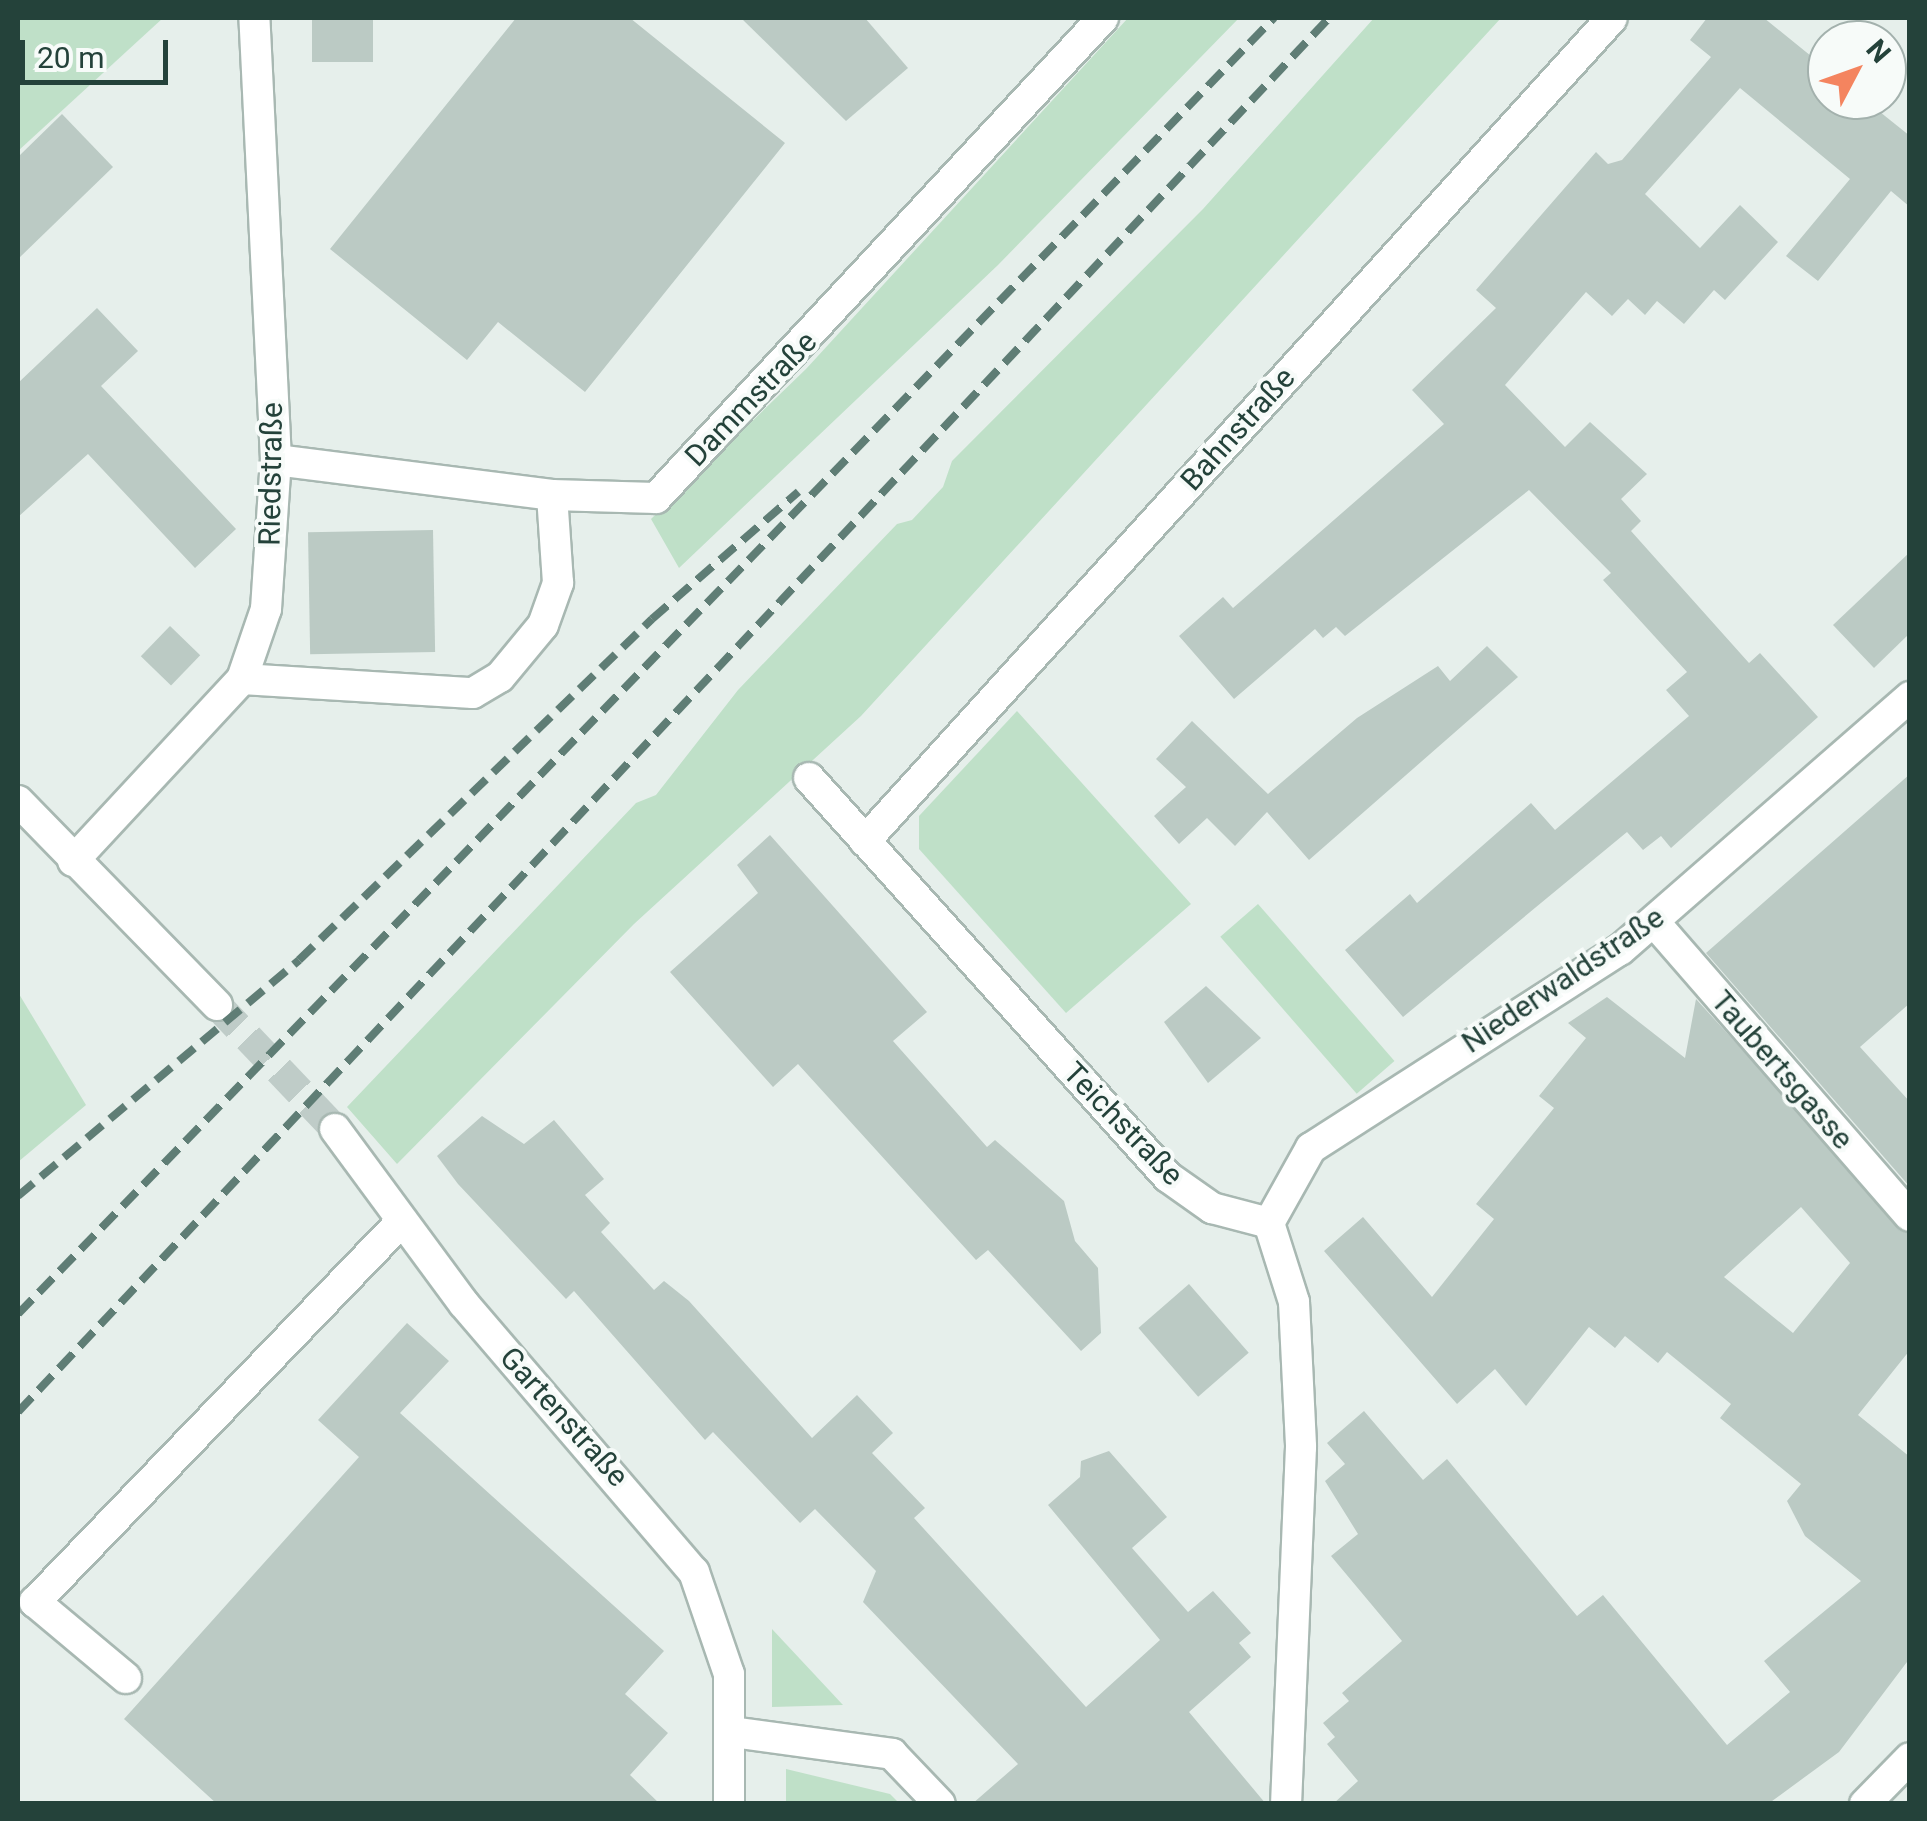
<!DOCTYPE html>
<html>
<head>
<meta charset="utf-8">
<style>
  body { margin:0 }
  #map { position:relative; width:1927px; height:1821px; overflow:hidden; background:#e6efeb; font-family:Roboto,sans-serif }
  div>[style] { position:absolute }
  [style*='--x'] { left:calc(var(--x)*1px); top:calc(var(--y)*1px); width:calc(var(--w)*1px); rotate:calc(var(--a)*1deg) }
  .green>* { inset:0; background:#bfe0c8; transform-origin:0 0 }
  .building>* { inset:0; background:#bbcac4; transform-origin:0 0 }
  .minor-tunnel>* { height:30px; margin-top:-15px; transform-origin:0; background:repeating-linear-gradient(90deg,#bfccc8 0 30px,transparent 0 45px) }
  .roads { filter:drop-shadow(2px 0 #a8b8b2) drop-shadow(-2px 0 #a8b8b2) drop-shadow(0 2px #a8b8b2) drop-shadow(0 -2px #a8b8b2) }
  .minor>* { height:30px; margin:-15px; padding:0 15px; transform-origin:15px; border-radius:15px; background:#fff }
  .rail>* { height:8px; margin-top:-4px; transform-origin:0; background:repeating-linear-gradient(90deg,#5f7d75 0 20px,transparent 0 30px) }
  span { translate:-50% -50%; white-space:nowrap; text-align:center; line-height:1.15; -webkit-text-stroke:8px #f7fbf9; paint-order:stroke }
  .street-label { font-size:30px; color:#24423a }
  .frame { position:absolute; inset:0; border:20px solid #24423a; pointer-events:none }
  .north { position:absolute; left:1807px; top:20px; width:100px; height:100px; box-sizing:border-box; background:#f7fbf9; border:2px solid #a3b1ad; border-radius:50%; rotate:49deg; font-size:28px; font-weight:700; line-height:40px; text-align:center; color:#24423a }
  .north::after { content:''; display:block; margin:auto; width:35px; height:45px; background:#f4845f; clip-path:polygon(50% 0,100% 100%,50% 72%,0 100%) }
  .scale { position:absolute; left:20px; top:40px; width:148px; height:45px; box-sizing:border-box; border:5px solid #24423a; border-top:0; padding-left:12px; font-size:30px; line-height:35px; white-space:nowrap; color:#24423a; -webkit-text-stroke:8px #f7fbf9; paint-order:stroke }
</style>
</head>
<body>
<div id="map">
  <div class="green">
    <i style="clip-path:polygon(19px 18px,163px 18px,18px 151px)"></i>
    <i style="clip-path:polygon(1128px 18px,1239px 18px,998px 265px,679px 568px,651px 519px,806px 369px)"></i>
    <i style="clip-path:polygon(1374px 18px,1501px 18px,861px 716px,634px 924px,397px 1164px,347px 1107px,636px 803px,656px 795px,738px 690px,897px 524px,912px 520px,943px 487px,952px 461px,1203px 209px)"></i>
    <i style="clip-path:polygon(1017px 711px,1191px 904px,1066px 1013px,919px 849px,919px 816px)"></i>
    <i style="left:1258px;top:904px;width:208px;height:50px;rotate:49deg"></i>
    <i style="clip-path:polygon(19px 994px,86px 1105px,18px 1162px,18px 996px)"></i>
    <i style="clip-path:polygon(772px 1629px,843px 1705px,772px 1707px)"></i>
    <i style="clip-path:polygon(786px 1769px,890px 1794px,899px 1803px,786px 1803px)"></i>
  </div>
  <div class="building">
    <i style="left:312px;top:18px;width:61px;height:44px"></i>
    <i style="clip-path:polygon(516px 18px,630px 18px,785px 143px,585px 392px,498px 322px,467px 360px,330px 249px)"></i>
    <i style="clip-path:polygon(741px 18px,865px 18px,908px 68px,846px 121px)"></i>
    <i style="clip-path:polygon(1707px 18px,1764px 18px,1827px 69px,1827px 100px,1865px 100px,1910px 136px,1910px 207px,1891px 191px,1818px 281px,1786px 256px,1850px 179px,1740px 88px,1645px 194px,1700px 248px,1740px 205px,1778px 242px,1725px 300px,1714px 290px,1684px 324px,1657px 301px,1645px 315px,1628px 299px,1612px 316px,1586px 292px,1505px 385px,1565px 447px,1590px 422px,1647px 474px,1621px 499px,1641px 521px,1631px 531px,1749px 663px,1760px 653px,1818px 717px,1671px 848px,1661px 836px,1643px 850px,1627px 832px,1403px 1017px,1345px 950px,1410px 894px,1417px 903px,1531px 803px,1555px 830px,1689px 716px,1666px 690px,1687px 672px,1603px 580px,1611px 573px,1529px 490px,1345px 636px,1336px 627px,1323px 638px,1315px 629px,1234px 699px,1179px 636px,1223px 597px,1233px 608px,1444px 424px,1412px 390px,1496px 308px,1476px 290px,1596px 152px,1608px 164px,1622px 160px,1711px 57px,1690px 40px)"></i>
    <i style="clip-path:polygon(62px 114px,113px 167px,18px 259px,18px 157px)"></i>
    <i style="clip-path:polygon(97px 308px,138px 351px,101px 386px,236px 529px,195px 568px,88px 454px,18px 517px,18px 383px)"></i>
    <i style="left:433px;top:530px;width:122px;height:125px;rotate:89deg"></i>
    <i style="clip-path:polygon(1910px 552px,1910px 633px,1874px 668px,1833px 625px)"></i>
    <i style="left:170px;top:626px;width:42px;height:42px;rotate:44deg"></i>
    <i style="clip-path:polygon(1487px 646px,1518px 677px,1309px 860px,1267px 812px,1235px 846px,1207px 818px,1179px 844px,1154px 816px,1186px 787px,1156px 759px,1192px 721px,1268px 794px,1357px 718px,1438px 666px,1450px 681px)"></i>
    <i style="clip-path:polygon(1910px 774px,1910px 1003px,1860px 1047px,1910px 1102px,1910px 1187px,1706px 953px)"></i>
    <i style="clip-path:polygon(770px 835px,927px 1012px,893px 1041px,987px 1147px,995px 1140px,1064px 1201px,1075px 1241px,1098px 1268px,1101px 1333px,1081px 1351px,988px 1250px,976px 1260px,798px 1064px,773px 1087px,670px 972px,758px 893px,737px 865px)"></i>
    <i style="clip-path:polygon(1206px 986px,1261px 1038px,1208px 1083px,1164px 1022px)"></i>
    <i style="clip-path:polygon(evenodd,1607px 997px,1685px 1058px,1696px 999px,1910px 1234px,1910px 1350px,1858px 1415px,1910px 1457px,1910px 1658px,1839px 1752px,1768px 1804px,1333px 1804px,1358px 1781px,1327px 1744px,1335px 1737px,1323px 1723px,1349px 1701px,1342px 1693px,1402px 1641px,1331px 1556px,1358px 1534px,1325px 1481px,1345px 1464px,1327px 1443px,1364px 1411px,1423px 1480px,1447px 1459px,1577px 1616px,1603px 1595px,1727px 1745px,1790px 1692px,1764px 1661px,1861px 1581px,1805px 1536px,1787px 1501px,1801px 1484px,1720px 1418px,1731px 1404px,1667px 1352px,1658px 1363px,1625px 1336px,1615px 1348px,1589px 1327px,1526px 1406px,1495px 1369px,1457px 1404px,1324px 1251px,1363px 1217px,1432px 1297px,1494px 1219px,1476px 1204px,1554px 1108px,1539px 1096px,1586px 1038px,1568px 1023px,1607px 997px,1801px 1207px,1850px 1263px,1793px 1333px,1724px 1277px,1801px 1207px)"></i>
    <i style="clip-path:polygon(482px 1116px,524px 1144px,554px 1120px,604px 1179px,585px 1195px,610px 1223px,601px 1232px,654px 1290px,664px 1281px,689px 1301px,812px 1438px,857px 1395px,893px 1433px,872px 1453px,925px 1508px,914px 1518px,1086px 1707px,1160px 1640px,1048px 1505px,1080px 1477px,1081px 1461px,1109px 1451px,1167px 1517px,1132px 1548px,1188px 1612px,1213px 1591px,1251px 1633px,1239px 1643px,1251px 1657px,1189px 1712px,1266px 1804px,972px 1804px,1018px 1764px,863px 1602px,876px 1571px,815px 1509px,800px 1523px,713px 1432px,705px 1440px,574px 1291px,566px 1299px,458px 1184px,437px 1156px)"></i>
    <i style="left:1189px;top:1284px;width:91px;height:67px;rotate:49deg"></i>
    <i style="clip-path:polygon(407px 1323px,449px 1361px,400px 1413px,664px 1651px,625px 1694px,668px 1733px,630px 1775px,660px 1804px,217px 1804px,124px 1719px,359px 1457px,318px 1420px)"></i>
  </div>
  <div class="minor-tunnel">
    <i style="--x:217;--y:1005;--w:171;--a:46.4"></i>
  </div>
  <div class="roads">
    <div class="minor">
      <i style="--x:276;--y:460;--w:278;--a:7.2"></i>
      <i style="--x:552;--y:495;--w:104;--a:1.7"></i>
      <i style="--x:656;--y:498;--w:656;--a:-47.04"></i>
      <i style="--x:242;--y:679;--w:231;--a:3.5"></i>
      <i style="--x:473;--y:693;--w:31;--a:-31"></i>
      <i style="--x:500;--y:677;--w:67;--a:-50.4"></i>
      <i style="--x:543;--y:625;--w:45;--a:-70.3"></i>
      <i style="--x:558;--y:583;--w:88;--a:-93.9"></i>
      <i style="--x:809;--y:778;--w:537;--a:48.02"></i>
      <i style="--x:1168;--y:1177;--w:54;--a:35.2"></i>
      <i style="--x:1212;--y:1208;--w:59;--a:14.7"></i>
      <i style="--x:18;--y:801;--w:285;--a:45.7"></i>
      <i style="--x:865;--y:841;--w:1111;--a:-47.77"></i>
      <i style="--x:73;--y:861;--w:248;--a:-47.1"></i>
      <i style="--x:242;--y:679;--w:74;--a:-71.1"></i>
      <i style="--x:266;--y:609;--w:149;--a:-86.2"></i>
      <i style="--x:276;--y:460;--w:443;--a:-92.8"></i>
      <i style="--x:1655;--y:923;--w:388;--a:49"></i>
      <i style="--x:335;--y:1129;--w:217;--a:53.6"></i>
      <i style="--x:464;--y:1304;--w:353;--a:49.4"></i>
      <i style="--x:694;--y:1572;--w:108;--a:71.1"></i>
      <i style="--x:729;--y:1674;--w:130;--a:90"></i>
      <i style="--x:1269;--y:1223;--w:86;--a:-60.8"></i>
      <i style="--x:1311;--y:1148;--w:367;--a:-32.7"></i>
      <i style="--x:1620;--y:950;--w:385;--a:-41.1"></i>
      <i style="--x:1269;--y:1223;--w:83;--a:72.4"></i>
      <i style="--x:1294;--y:1302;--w:145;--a:87.2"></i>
      <i style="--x:1301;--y:1447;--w:357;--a:92.4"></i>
      <i style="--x:126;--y:1678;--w:119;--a:-140.1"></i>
      <i style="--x:35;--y:1602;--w:528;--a:-46.08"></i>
      <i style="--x:732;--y:1732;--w:162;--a:7.8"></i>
      <i style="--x:892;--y:1754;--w:69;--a:46.2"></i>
      <i style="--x:1865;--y:1804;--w:64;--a:-45.6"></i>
    </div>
  </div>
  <div class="rail">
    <i style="--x:18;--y:1196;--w:367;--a:-40"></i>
    <i style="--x:299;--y:960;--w:491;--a:-44"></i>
    <i style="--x:652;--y:619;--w:194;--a:-41"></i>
    <i style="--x:18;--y:1314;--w:1805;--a:-45.9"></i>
    <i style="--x:18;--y:1412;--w:1914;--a:-46.76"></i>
  </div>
  <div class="street-label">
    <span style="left:751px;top:399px;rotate:-46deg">Dammstraße</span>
    <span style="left:1238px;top:429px;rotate:-48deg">Bahnstraße</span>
    <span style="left:271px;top:474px;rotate:-89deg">Riedstraße</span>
    <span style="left:1563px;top:980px;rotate:-34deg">Niederwaldstraße</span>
    <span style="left:1782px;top:1070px;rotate:49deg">Taubertsgasse</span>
    <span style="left:1123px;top:1124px;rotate:46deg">Teichstraße</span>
    <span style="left:564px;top:1417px;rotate:48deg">Gartenstraße</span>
  </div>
  <div class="frame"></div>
  <div class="north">N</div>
  <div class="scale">20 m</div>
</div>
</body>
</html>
